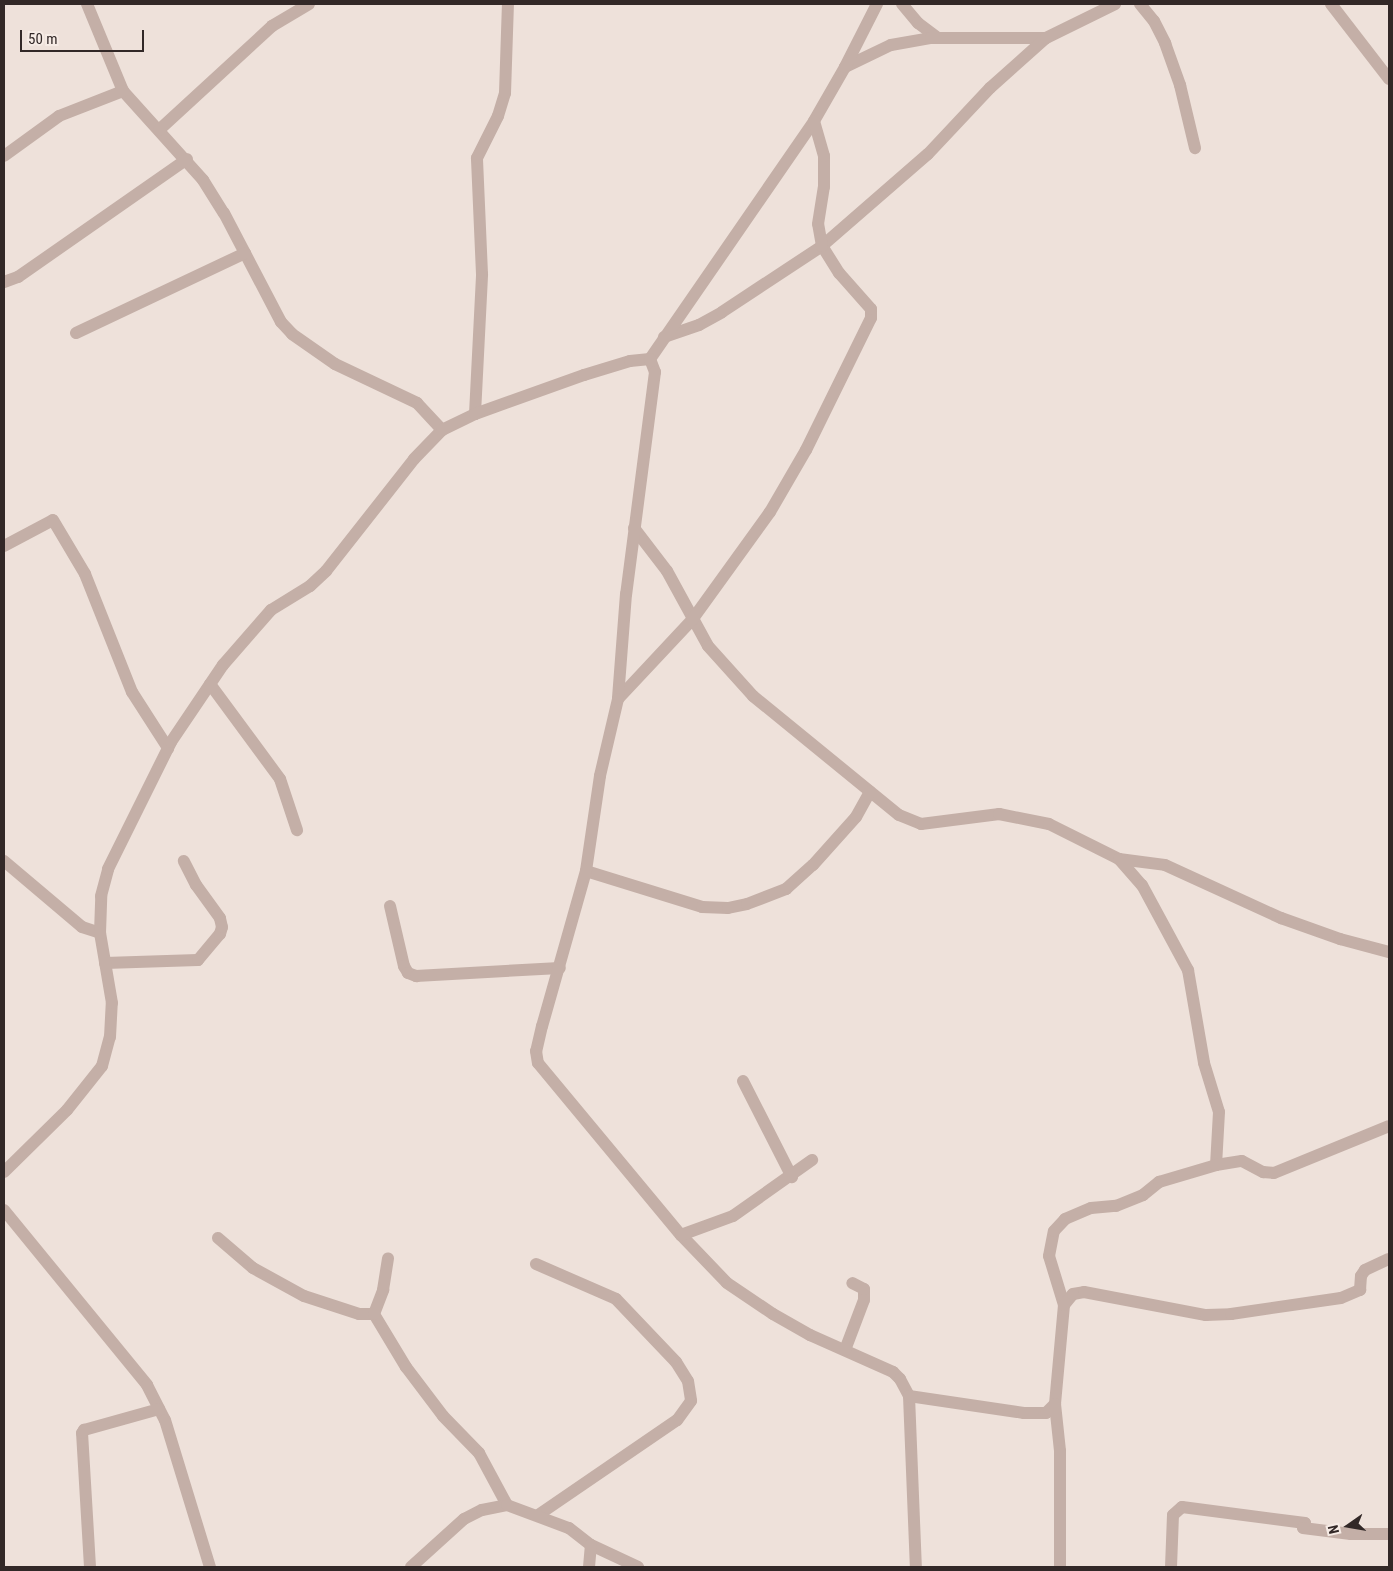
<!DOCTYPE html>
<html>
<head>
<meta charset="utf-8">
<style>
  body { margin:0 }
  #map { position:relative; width:1393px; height:1571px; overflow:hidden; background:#eee1da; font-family:"Roboto Condensed",sans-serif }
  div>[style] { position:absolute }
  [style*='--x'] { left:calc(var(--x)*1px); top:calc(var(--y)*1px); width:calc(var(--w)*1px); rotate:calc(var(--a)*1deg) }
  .minor>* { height:12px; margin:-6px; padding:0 6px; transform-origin:6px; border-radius:6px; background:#c4afa7 }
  span { translate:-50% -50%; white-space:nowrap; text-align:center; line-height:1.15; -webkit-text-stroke:4px #f6ebe5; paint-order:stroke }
  .frame { position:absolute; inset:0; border:5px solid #322827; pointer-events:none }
  .north { position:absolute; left:1323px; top:1501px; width:50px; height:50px; -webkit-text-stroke:4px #f6ebe5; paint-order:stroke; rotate:257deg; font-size:14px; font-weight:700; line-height:20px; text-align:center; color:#322827 }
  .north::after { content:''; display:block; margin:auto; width:18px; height:22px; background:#322827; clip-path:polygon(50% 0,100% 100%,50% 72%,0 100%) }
  .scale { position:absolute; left:20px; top:30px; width:124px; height:22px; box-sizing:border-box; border:2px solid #322827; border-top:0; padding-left:6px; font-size:15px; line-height:18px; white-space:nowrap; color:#322827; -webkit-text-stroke:4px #f6ebe5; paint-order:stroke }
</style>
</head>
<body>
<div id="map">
  <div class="minor">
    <i style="--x:87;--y:4;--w:94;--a:67.5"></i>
    <i style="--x:123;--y:91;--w:120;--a:48"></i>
    <i style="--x:203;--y:180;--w:39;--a:58"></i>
    <i style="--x:224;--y:213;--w:123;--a:62.4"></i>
    <i style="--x:281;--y:322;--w:16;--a:47"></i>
    <i style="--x:292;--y:334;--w:52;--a:34.9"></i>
    <i style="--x:335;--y:364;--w:91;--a:25.4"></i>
    <i style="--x:417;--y:403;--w:37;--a:47"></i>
    <i style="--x:902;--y:4;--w:25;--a:50"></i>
    <i style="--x:918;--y:23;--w:25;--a:37"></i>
    <i style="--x:1140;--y:4;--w:22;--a:51"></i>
    <i style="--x:1154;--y:21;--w:25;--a:63"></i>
    <i style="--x:1165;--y:43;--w:45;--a:70.3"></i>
    <i style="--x:1180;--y:85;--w:65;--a:76.6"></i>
    <i style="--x:1331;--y:4;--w:95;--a:52.3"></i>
    <i style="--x:845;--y:67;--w:51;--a:-25.6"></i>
    <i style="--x:891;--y:45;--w:41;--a:-9.9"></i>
    <i style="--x:931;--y:38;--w:115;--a:0"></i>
    <i style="--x:159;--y:130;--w:154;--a:-42.6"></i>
    <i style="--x:272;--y:26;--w:43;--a:-30.7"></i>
    <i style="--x:4;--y:156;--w:68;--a:-36"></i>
    <i style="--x:59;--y:116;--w:69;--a:-21.3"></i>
    <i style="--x:4;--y:282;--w:15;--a:-20"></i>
    <i style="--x:18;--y:277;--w:206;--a:-34.9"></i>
    <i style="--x:76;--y:333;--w:187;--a:-25.3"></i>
    <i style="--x:664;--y:337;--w:37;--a:-19"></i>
    <i style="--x:699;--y:325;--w:26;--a:-29"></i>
    <i style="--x:722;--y:312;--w:120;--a:-33.4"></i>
    <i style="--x:822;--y:246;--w:140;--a:-41"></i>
    <i style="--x:928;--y:154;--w:91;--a:-46.8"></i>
    <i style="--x:990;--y:88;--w:75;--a:-41.8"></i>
    <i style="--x:1046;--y:38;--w:77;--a:-26.2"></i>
    <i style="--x:650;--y:359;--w:289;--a:-55.4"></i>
    <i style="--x:814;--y:121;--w:62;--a:-60.1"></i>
    <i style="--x:845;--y:67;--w:71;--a:-63.1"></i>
    <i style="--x:475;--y:414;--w:140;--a:-87.1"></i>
    <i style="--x:482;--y:274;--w:116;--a:-92.5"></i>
    <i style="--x:477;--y:158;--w:47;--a:-63.4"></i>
    <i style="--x:498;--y:116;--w:24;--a:-73"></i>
    <i style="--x:505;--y:93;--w:89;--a:-88.1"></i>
    <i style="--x:634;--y:528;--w:54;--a:52.5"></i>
    <i style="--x:667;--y:571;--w:85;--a:61.3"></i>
    <i style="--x:708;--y:646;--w:67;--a:48"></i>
    <i style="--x:753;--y:696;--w:188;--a:39.2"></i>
    <i style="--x:899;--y:815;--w:24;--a:22"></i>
    <i style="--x:921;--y:824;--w:79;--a:-7.3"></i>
    <i style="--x:999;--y:814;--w:51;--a:11.3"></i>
    <i style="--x:1049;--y:824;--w:78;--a:26.6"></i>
    <i style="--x:1119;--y:859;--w:46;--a:7.4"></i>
    <i style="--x:1165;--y:865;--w:128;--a:24.6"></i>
    <i style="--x:1281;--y:918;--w:63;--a:19.6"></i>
    <i style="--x:1340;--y:939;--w:51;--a:14.9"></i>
    <i style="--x:4;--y:546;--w:55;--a:-28"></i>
    <i style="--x:53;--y:520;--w:63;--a:59.3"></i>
    <i style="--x:85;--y:574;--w:127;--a:68.3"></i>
    <i style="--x:132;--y:692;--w:67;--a:57.3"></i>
    <i style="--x:210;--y:684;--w:118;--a:53.6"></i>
    <i style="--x:280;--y:779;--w:54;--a:71.6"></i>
    <i style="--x:618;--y:699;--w:108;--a:-46.9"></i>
    <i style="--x:692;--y:620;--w:133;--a:-54.2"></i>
    <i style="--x:770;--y:512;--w:72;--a:-59.9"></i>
    <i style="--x:806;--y:450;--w:147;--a:-63.8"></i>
    <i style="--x:871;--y:318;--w:9;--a:-90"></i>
    <i style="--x:871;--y:309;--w:48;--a:-131.6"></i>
    <i style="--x:839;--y:273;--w:32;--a:-122"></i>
    <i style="--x:822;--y:246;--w:22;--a:-100"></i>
    <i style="--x:818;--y:224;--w:37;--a:-81"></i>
    <i style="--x:824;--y:187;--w:31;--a:-90"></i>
    <i style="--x:824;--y:156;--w:36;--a:-106"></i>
    <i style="--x:1119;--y:859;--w:35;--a:49"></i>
    <i style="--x:1142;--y:885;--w:97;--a:61.6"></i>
    <i style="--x:1188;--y:970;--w:94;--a:80.2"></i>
    <i style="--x:1204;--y:1063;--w:51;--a:73"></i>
    <i style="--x:1219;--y:1112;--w:53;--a:93.2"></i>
    <i style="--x:4;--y:861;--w:102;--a:40.2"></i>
    <i style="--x:82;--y:927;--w:19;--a:18"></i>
    <i style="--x:586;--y:871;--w:121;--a:17.2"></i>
    <i style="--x:702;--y:907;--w:26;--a:2"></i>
    <i style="--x:728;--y:908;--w:19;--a:-12"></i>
    <i style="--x:747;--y:904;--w:42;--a:-21"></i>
    <i style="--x:786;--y:889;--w:36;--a:-42"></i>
    <i style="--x:813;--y:865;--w:64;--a:-48.1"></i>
    <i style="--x:856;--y:817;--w:29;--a:-61"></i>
    <i style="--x:390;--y:906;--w:62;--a:76.9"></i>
    <i style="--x:404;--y:966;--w:8;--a:60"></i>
    <i style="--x:408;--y:973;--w:9;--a:21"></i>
    <i style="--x:416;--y:976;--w:144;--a:-3.2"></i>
    <i style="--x:105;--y:963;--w:93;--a:-1.8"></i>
    <i style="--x:198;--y:960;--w:34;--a:-50"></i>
    <i style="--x:220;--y:934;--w:7;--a:-74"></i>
    <i style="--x:222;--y:927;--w:9;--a:-103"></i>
    <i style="--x:220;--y:918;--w:41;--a:-126"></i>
    <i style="--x:196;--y:885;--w:27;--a:-117"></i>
    <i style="--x:743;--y:1081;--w:108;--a:63"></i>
    <i style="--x:4;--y:1172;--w:88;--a:-44.5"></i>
    <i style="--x:67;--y:1110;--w:56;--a:-51.5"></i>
    <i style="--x:102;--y:1066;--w:30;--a:-75"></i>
    <i style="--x:110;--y:1037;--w:34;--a:-87"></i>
    <i style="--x:112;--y:1003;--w:71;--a:-99.7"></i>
    <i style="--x:100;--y:933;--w:37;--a:-88"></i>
    <i style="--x:101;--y:896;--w:28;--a:-75"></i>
    <i style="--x:108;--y:869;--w:142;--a:-63.6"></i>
    <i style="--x:171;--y:742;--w:93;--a:-56"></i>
    <i style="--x:223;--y:665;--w:73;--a:-48.9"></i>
    <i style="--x:271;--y:610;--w:46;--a:-31.6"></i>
    <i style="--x:310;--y:586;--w:22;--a:-43"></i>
    <i style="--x:326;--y:571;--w:142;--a:-51.8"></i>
    <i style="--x:414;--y:459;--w:40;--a:-46"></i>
    <i style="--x:442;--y:430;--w:37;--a:-26"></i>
    <i style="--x:475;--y:414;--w:116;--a:-19.7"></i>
    <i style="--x:584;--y:375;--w:48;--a:-16.9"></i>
    <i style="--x:630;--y:361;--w:20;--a:-6"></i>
    <i style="--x:650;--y:359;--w:14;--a:69"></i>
    <i style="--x:655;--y:372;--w:224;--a:97.4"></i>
    <i style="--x:626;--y:594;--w:105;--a:94.4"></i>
    <i style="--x:618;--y:699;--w:79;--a:103.2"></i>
    <i style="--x:600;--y:776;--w:96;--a:98.4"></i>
    <i style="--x:586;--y:871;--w:161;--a:105.8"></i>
    <i style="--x:542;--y:1026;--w:26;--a:103"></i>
    <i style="--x:536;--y:1051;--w:12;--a:81"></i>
    <i style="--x:538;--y:1063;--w:224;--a:50.3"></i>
    <i style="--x:681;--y:1235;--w:66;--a:46.2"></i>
    <i style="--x:727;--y:1283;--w:55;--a:34"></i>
    <i style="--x:773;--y:1314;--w:43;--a:29.6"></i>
    <i style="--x:810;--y:1335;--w:91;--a:24"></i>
    <i style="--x:893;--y:1372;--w:10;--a:45"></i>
    <i style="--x:900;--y:1379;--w:19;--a:62"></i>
    <i style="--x:909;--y:1396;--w:171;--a:87.7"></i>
    <i style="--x:4;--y:1210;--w:226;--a:50.7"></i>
    <i style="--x:147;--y:1385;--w:39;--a:63"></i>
    <i style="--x:165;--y:1420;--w:154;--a:73"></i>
    <i style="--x:681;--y:1235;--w:55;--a:-20.1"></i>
    <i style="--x:733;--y:1216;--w:97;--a:-35.3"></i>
    <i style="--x:218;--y:1238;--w:46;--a:40.6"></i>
    <i style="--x:253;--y:1268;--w:58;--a:28.8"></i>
    <i style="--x:304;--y:1296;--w:58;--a:18.1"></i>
    <i style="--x:359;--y:1314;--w:15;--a:0"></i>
    <i style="--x:374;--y:1314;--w:62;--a:58.9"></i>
    <i style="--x:406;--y:1367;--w:61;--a:52.9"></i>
    <i style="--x:443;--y:1416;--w:52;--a:45.8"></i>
    <i style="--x:479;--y:1453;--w:59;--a:61.7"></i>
    <i style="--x:536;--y:1264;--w:87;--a:23.6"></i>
    <i style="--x:616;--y:1299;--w:87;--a:46.4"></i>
    <i style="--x:676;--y:1362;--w:22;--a:58"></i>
    <i style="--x:688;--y:1381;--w:20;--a:81"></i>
    <i style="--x:691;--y:1401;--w:24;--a:126"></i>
    <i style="--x:677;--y:1420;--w:168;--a:145.6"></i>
    <i style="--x:1064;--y:1305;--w:51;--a:-107"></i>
    <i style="--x:1049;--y:1256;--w:25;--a:-79"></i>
    <i style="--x:1054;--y:1231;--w:16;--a:-47"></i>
    <i style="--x:1065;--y:1219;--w:28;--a:-23"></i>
    <i style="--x:1091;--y:1208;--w:25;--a:-5"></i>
    <i style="--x:1116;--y:1206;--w:29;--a:-22"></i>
    <i style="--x:1143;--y:1195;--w:21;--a:-39"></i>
    <i style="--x:1159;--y:1182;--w:59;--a:-16.6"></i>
    <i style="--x:1216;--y:1165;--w:26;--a:-9"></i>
    <i style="--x:1242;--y:1161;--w:24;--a:28"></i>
    <i style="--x:1263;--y:1172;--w:11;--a:5"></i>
    <i style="--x:1274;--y:1173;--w:124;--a:-22.2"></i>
    <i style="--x:374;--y:1314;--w:26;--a:-69"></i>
    <i style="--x:383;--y:1290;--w:32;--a:-81"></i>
    <i style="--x:845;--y:1350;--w:53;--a:-69.2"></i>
    <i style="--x:864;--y:1300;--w:11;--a:-90"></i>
    <i style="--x:864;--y:1289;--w:13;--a:-153"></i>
    <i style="--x:909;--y:1396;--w:116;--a:8.4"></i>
    <i style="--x:1024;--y:1413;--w:22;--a:0"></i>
    <i style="--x:1046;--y:1413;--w:13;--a:-45"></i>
    <i style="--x:1055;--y:1404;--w:99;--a:-84.8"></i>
    <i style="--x:1064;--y:1305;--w:14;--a:-51"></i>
    <i style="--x:1073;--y:1294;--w:11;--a:-10"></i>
    <i style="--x:1084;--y:1292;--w:124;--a:10.7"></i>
    <i style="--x:1206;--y:1315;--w:25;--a:-2"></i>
    <i style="--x:1231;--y:1314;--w:111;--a:-8.3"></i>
    <i style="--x:1341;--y:1298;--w:21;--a:-23"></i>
    <i style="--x:1360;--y:1290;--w:14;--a:-86"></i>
    <i style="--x:1361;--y:1276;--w:7;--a:-56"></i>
    <i style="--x:1365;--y:1270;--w:26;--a:-25"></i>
    <i style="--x:1055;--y:1404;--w:47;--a:83.9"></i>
    <i style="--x:1060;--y:1451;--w:116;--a:90"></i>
    <i style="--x:90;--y:1567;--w:134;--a:-93.4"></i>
    <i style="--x:82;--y:1433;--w:4;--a:-56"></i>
    <i style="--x:84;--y:1430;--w:78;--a:-15.6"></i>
    <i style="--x:411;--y:1567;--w:72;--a:-42.2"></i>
    <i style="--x:464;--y:1519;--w:20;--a:-27"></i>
    <i style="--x:482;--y:1510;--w:25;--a:-11"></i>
    <i style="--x:507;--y:1505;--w:66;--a:20.4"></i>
    <i style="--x:569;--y:1528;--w:28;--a:38"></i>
    <i style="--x:591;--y:1545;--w:52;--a:25.1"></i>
    <i style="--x:589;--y:1567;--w:22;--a:-85"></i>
    <i style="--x:1171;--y:1567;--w:52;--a:-87.8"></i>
    <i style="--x:1173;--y:1515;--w:12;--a:-42"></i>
    <i style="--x:1182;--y:1507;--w:124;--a:7.4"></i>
    <i style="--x:1305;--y:1523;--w:5;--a:112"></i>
    <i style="--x:1303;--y:1528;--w:48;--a:7.1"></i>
    <i style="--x:1351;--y:1534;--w:38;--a:0"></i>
  </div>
  <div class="frame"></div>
  <div class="north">N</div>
  <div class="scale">50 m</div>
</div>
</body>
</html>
